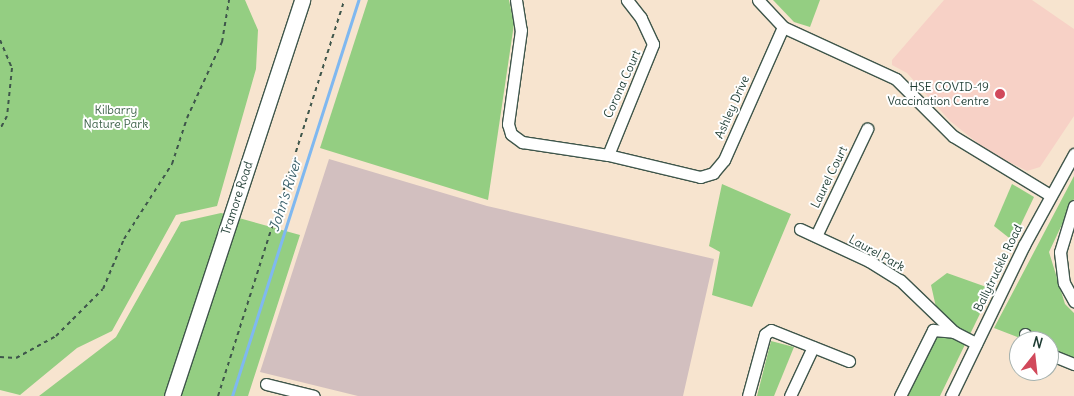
<!DOCTYPE html>
<html>
<head>
<meta charset="utf-8">
<style>
  body { margin:0 }
  #map { position:relative; width:1074px; height:396px; overflow:hidden; background:#f7e4cf; font-family:Delius,sans-serif }
  div>[style] { position:absolute }
  [style*='--x'] { left:calc(var(--x)*1px); top:calc(var(--y)*1px); width:calc(var(--w)*1px); rotate:calc(var(--a)*1deg) }
  .built>* { inset:0; background:#f7d1c6 }
  .industrial>* { inset:0; background:#d2bfbf }
  .green>* { inset:0; background:#94ce82 }
  .stream>* { height:3px; margin:-1.5px; padding:0 1.5px; transform-origin:1.5px; border-radius:1.5px; background:#7fb8f0 }
  .path>* { height:2px; margin-top:-1px; transform-origin:0; background:repeating-linear-gradient(90deg,#3f564b 0 4px,transparent 0 8px) }
  .roads { filter:drop-shadow(1px 0 #3f564b) drop-shadow(-1px 0 #3f564b) drop-shadow(0 1px #3f564b) drop-shadow(0 -1px #3f564b) }
  .minor>* { height:11px; margin:-5.5px; padding:0 5.5px; transform-origin:5.5px; border-radius:5.5px; background:#fff }
  .major>* { height:15px; margin:-7.5px; padding:0 7.5px; transform-origin:7.5px; border-radius:7.5px; background:#fff }
  .dots>* { width:14px; height:14px; translate:-50% -50%; box-sizing:border-box; border:2px solid #fff; border-radius:50% }
  span { translate:-50% -50%; white-space:nowrap; text-align:center; line-height:1.15; -webkit-text-stroke:4px #fff; paint-order:stroke }
  .street-label { font-size:12px; color:#1f3d34 }
  .poi-label { font-size:12px; color:#1f3d34 }
  .right { translate:-100% -50%; text-align:right }
  .park-label { font-size:12px; color:#3c6148 }
  .water-label { font-size:14px; color:#3c626c; font-style:italic }
  .north { position:absolute; left:1009px; top:331px; width:50px; height:50px; box-sizing:border-box; background:#fff; border:1px solid #a5b1ae; border-radius:50%; rotate:16deg; font-size:14px; font-weight:700; line-height:20px; text-align:center; color:#1f3d34 }
  .north::after { content:''; display:block; margin:auto; width:18px; height:22px; background:#d1495b; clip-path:polygon(50% 0,100% 100%,50% 72%,0 100%) }
</style>
</head>
<body>
<div id="map">
  <div class="built">
    <i style="clip-path:polygon(944px 0,1032px 0,1074px 29px,1074px 116px,1040px 167px,1027px 171px,989px 152px,950px 121px,907px 73px,892px 65px,892px 60px)"></i>
  </div>
  <div class="industrial">
    <i style="clip-path:polygon(329px 159px,487px 206px,714px 259px,683px 396px,358px 396px,260px 372px)"></i>
  </div>
  <div class="green">
    <i style="clip-path:polygon(0 0,245px 0,258px 30px,256px 69px,217px 206px,176px 215px,112px 331px,77px 348px,20px 395px,0 390px)"></i>
    <i style="clip-path:polygon(368px 0,509px 0,514px 24px,488px 200px,320px 148px)"></i>
    <i style="clip-path:polygon(820px 0,810px 27px,794px 22px,773px 0)"></i>
    <i style="clip-path:polygon(1074px 176px,1074px 199px,1049px 252px,1065px 304px,1074px 313px,1074px 359px,1049px 349px,1049px 341px,1028px 341px,994px 328px)"></i>
    <i style="clip-path:polygon(722px 184px,791px 214px,752px 307px,712px 295px,720px 252px,709px 246px)"></i>
    <i style="clip-path:polygon(1012px 184px,1034px 197px,1013px 241px,994px 226px)"></i>
    <i style="clip-path:polygon(221px 213px,300px 235px,248px 396px,39px 396px,116px 337px,181px 222px)"></i>
    <i style="clip-path:polygon(947px 273px,992px 289px,940px 396px,905px 396px,940px 325px,931px 285px)"></i>
    <i style="clip-path:polygon(771px 341px,794px 347px,774px 396px,757px 396px)"></i>
  </div>
  <div class="stream">
    <i style="--x:232;--y:396;--w:416;--a:-72.3"></i>
  </div>
  <div class="path">
    <i style="--x:0;--y:40;--w:30;--a:67"></i>
    <i style="--x:12;--y:68;--w:48;--a:95.9"></i>
    <i style="--x:7;--y:116;--w:15;--a:118"></i>
    <i style="--x:0;--y:357;--w:16;--a:4"></i>
    <i style="--x:16;--y:358;--w:46;--a:-28.8"></i>
    <i style="--x:56;--y:336;--w:66;--a:-45"></i>
    <i style="--x:103;--y:289;--w:54;--a:-67.2"></i>
    <i style="--x:124;--y:239;--w:89;--a:-57.4"></i>
    <i style="--x:172;--y:164;--w:48;--a:-71.9"></i>
    <i style="--x:187;--y:118;--w:84;--a:-65.3"></i>
    <i style="--x:222;--y:42;--w:43;--a:-80.5"></i>
    <i style="--x:218;--y:396;--w:416;--a:-72.3"></i>
  </div>
  <div class="roads">
    <div class="minor">
      <i style="--x:516;--y:0;--w:30;--a:81"></i>
      <i style="--x:521;--y:30;--w:95;--a:97.9"></i>
      <i style="--x:508;--y:124;--w:10;--a:73"></i>
      <i style="--x:511;--y:134;--w:14;--a:36"></i>
      <i style="--x:522;--y:142;--w:87;--a:8.6"></i>
      <i style="--x:608;--y:155;--w:95;--a:13.4"></i>
      <i style="--x:700;--y:177;--w:14;--a:-17"></i>
      <i style="--x:713;--y:173;--w:17;--a:-50"></i>
      <i style="--x:724;--y:160;--w:145;--a:-66.1"></i>
      <i style="--x:758;--y:0;--w:37;--a:47"></i>
      <i style="--x:783;--y:27;--w:124;--a:24.7"></i>
      <i style="--x:896;--y:79;--w:81;--a:45"></i>
      <i style="--x:953;--y:136;--w:114;--a:31.3"></i>
      <i style="--x:608;--y:155;--w:120;--a:-67.9"></i>
      <i style="--x:653;--y:44;--w:29;--a:-115"></i>
      <i style="--x:641;--y:18;--w:23;--a:-128"></i>
      <i style="--x:1074;--y:206;--w:48;--a:106.9"></i>
      <i style="--x:1060;--y:252;--w:31;--a:83"></i>
      <i style="--x:1064;--y:283;--w:21;--a:61"></i>
      <i style="--x:800;--y:229;--w:76;--a:24.9"></i>
      <i style="--x:869;--y:261;--w:36;--a:32"></i>
      <i style="--x:900;--y:280;--w:75;--a:43.9"></i>
      <i style="--x:954;--y:332;--w:25;--a:27"></i>
      <i style="--x:816;--y:236;--w:119;--a:-64.5"></i>
      <i style="--x:1025;--y:334;--w:8;--a:60"></i>
      <i style="--x:1049;--y:354;--w:27;--a:22"></i>
      <i style="--x:266;--y:384;--w:49;--a:14"></i>
      <i style="--x:748;--y:396;--w:64;--a:-74.7"></i>
      <i style="--x:765;--y:334;--w:7;--a:-34"></i>
      <i style="--x:771;--y:330;--w:84;--a:21.7"></i>
      <i style="--x:790;--y:396;--w:54;--a:-64.9"></i>
      <i style="--x:900;--y:396;--w:74;--a:-63.4"></i>
      <i style="--x:933;--y:330;--w:21;--a:5"></i>
      <i style="--x:951;--y:396;--w:168;--a:-64.2"></i>
      <i style="--x:1024;--y:245;--w:104;--a:-61.2"></i>
    </div>
    <div class="major">
      <i style="--x:172;--y:396;--w:417;--a:-71.8"></i>
    </div>
  </div>
  <div class="dots">
    <i style="left:1000px;top:94px;background:#d1495b"></i>
  </div>
  <div class="street-label">
    <span style="left:622px;top:84px;rotate:-66deg">Corona Court</span>
    <span style="left:732px;top:107px;rotate:-66deg">Ashley Drive</span>
    <span style="left:829px;top:177px;rotate:-64deg">Laurel Court</span>
    <span style="left:237px;top:198px;rotate:-72deg">Tramore Road</span>
    <span style="left:877px;top:253px;rotate:29deg">Laurel Park</span>
    <span style="left:998px;top:268px;rotate:-64deg">Ballytruckle Road</span>
  </div>
  <div class="poi-label">
    <span class="right" style="left:989px;top:94px">HSE COVID-19<br>Vaccination Centre</span>
  </div>
  <div class="park-label">
    <span style="left:116px;top:117px">Kilbarry<br>Nature Park</span>
  </div>
  <div class="water-label">
    <span style="left:285px;top:195px;rotate:-72deg">John's River</span>
  </div>
  <div class="north">N</div>
</div>
</body>
</html>
